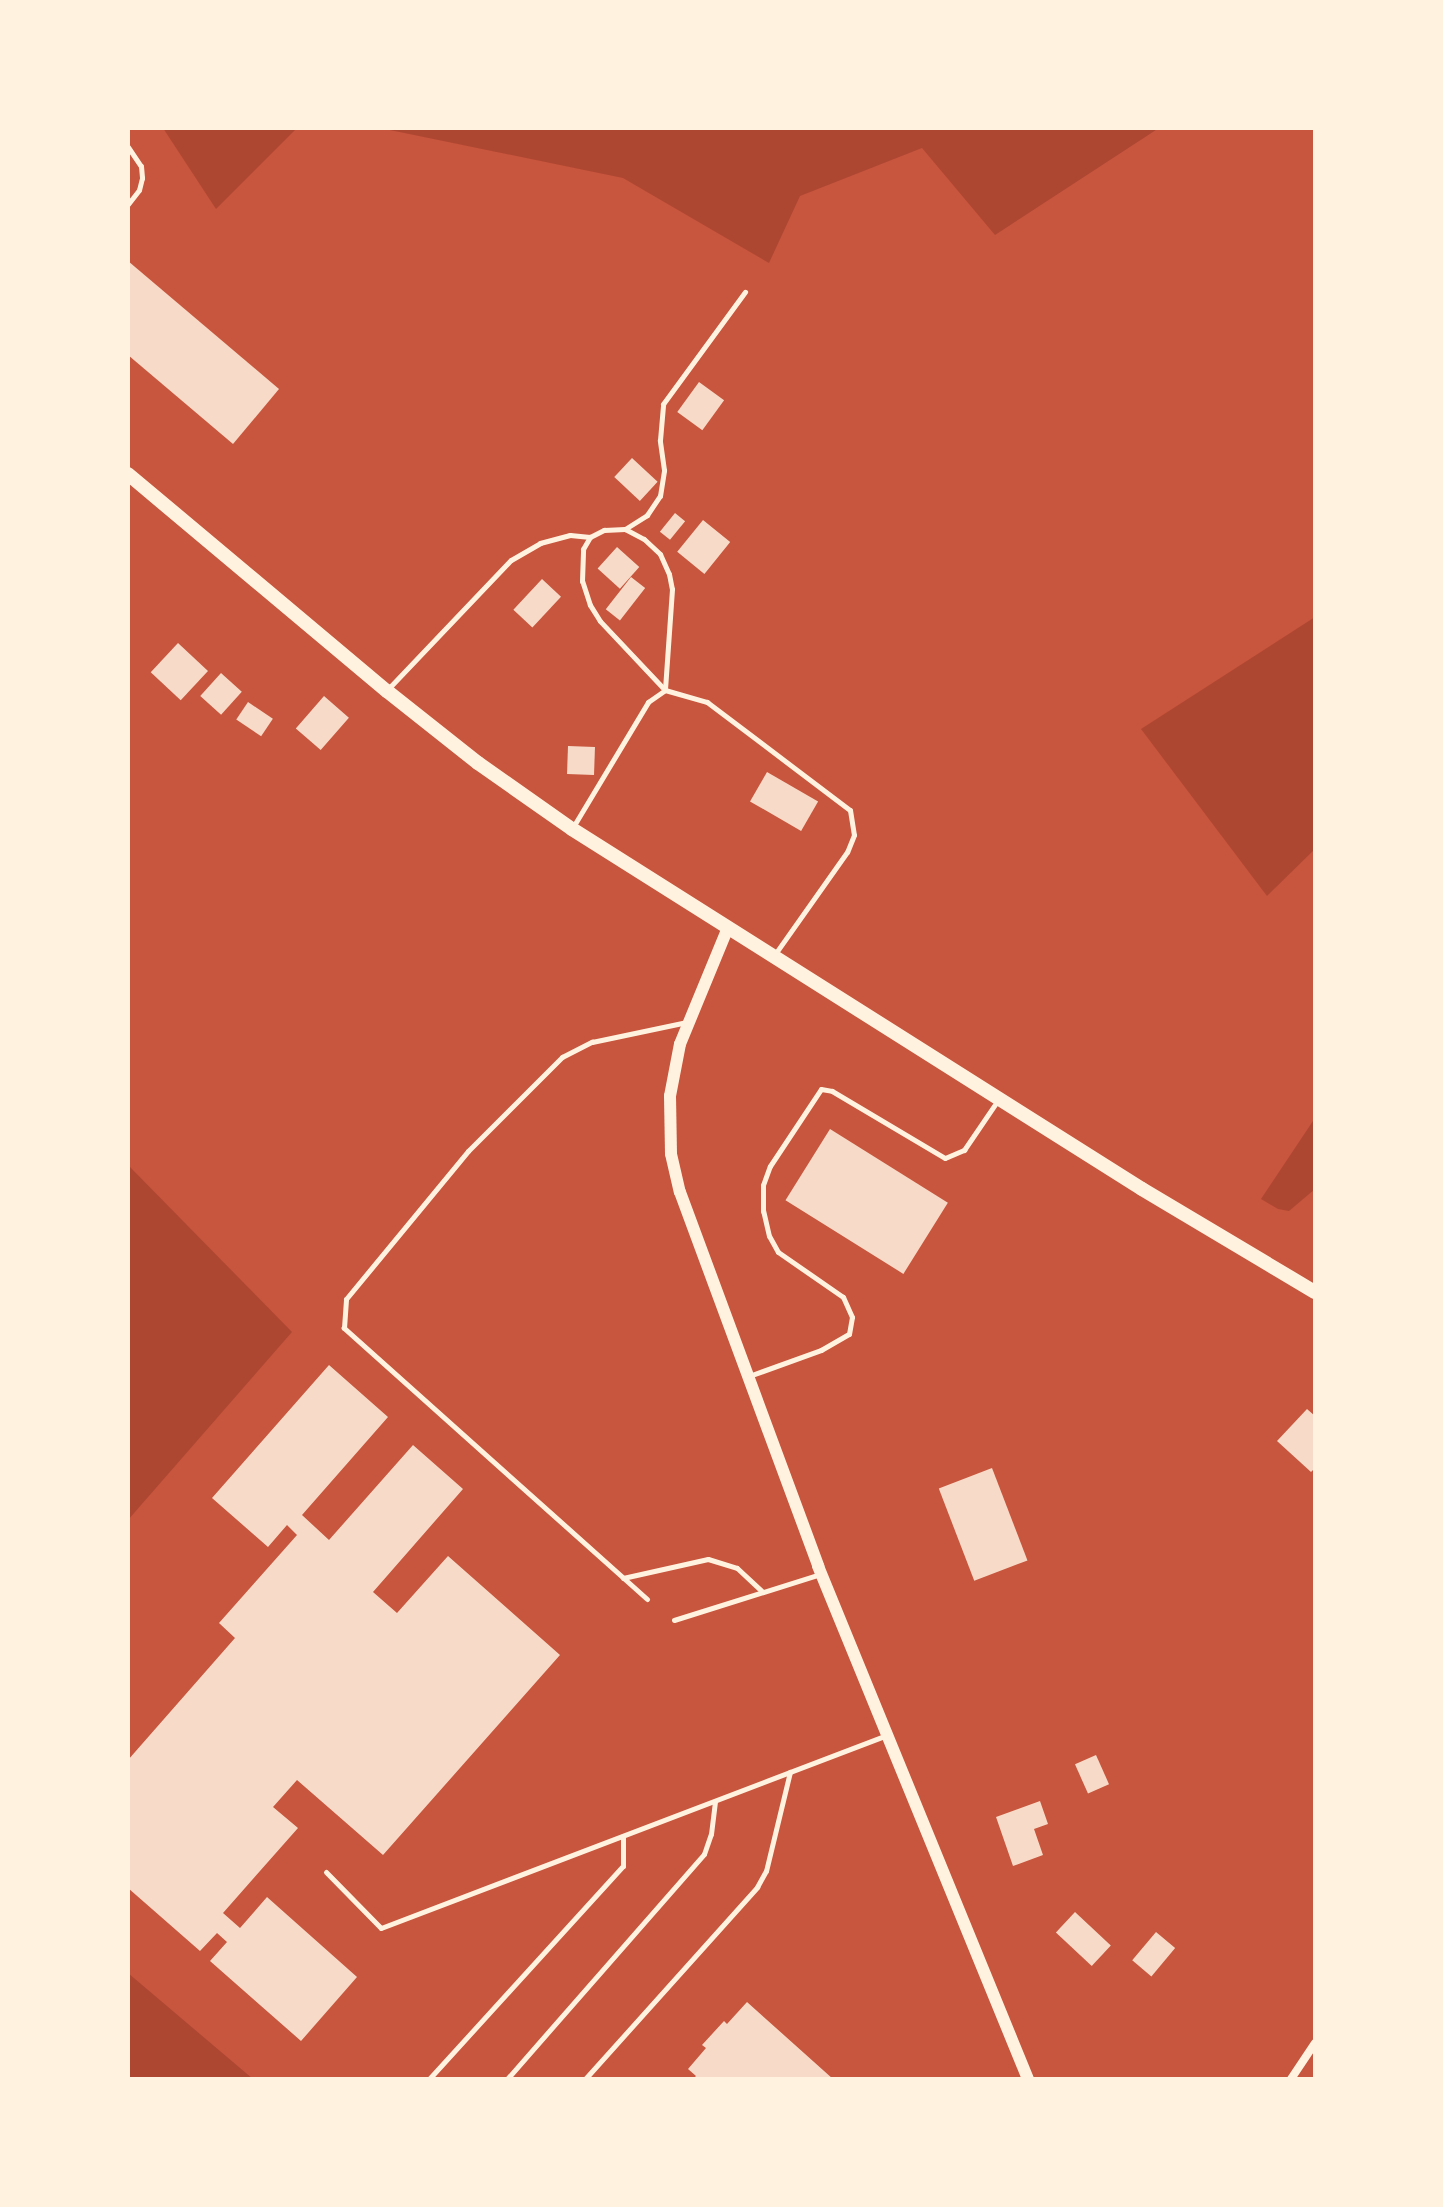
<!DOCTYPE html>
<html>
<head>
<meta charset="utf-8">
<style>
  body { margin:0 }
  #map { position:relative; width:1443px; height:2207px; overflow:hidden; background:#c8553d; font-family:"Asap Condensed",sans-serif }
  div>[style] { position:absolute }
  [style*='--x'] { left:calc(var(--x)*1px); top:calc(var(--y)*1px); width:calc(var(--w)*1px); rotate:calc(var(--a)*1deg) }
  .green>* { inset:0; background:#ae4732 }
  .building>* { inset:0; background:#f7dbc8; transform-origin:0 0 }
  .service>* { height:5px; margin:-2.5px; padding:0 2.5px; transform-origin:2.5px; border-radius:2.5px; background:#fff3e0 }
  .minor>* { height:8px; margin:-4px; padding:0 4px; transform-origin:4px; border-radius:4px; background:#fff3e0 }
  .tertiary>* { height:12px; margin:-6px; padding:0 6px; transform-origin:6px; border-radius:6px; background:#fff3e0 }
  .secondary>* { height:14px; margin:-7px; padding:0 7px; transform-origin:7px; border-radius:7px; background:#fff3e0 }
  span { translate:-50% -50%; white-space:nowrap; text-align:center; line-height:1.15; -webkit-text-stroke:8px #fff3e0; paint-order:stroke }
  .frame { position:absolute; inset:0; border:130px solid #fff3e0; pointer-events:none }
</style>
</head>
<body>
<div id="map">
  <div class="green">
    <i style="clip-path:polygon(163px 128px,297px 128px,216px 209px)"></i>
    <i style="clip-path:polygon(380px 128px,1159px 128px,995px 235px,922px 148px,800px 196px,769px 263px,623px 178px)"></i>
    <i style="clip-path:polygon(1315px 617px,1315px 849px,1267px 896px,1141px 729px)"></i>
    <i style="clip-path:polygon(1315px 1118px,1315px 1189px,1289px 1211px,1278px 1209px,1261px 1199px)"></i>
    <i style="clip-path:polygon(128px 1165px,292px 1332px,128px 1520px)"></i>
    <i style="clip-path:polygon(128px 1972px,128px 1973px,253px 2079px,128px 2079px)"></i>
  </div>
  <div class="building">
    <i style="clip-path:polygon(128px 261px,279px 389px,233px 444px,128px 355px)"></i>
    <i style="left:699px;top:382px;width:31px;height:37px;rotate:36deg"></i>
    <i style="left:632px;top:458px;width:35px;height:26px;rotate:43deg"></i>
    <i style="left:675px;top:513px;width:13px;height:24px;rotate:39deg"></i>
    <i style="left:703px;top:520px;width:35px;height:41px;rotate:39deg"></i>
    <i style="left:617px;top:547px;width:30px;height:29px;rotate:42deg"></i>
    <i style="left:631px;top:577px;width:18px;height:41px;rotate:38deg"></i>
    <i style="left:542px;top:579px;width:26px;height:42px;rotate:43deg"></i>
    <i style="left:178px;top:643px;width:41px;height:40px;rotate:43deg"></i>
    <i style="left:221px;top:673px;width:28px;height:31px;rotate:42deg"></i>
    <i style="left:324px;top:696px;width:33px;height:43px;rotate:41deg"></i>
    <i style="left:248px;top:702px;width:30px;height:21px;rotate:34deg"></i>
    <i style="left:568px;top:746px;width:27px;height:28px;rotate:2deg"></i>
    <i style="left:767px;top:772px;width:59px;height:34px;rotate:30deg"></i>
    <i style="left:830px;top:1129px;width:139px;height:84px;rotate:32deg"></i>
    <i style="clip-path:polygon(329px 1365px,388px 1417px,302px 1515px,329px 1540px,413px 1445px,463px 1489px,373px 1592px,397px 1613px,448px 1556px,560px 1655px,383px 1855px,297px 1780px,273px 1807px,298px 1828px,223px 1913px,240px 1928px,267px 1897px,357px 1977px,301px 2041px,210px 1961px,227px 1942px,217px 1933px,200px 1951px,128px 1888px,128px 1760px,235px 1638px,219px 1623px,297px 1535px,287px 1525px,268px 1547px,212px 1498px)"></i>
    <i style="clip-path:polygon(1307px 1409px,1315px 1416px,1315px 1468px,1311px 1472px,1277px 1441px)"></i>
    <i style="left:992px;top:1468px;width:99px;height:57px;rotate:69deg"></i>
    <i style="left:1096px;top:1755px;width:32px;height:23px;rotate:66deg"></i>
    <i style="clip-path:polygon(1040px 1801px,1048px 1824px,1034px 1829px,1043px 1855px,1013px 1866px,996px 1817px)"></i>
    <i style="left:1075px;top:1912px;width:49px;height:28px;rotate:43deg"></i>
    <i style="left:1156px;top:1932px;width:25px;height:37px;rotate:40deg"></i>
    <i style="clip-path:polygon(747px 2002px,833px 2079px,693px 2079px,696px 2076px,688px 2069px,706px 2048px,702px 2045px,724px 2021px,727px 2024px)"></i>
  </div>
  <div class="service">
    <i style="--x:128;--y:147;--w:23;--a:56"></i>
    <i style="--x:141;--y:166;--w:12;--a:85"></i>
    <i style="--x:142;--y:178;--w:12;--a:104"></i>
    <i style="--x:139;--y:190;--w:18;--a:128"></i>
    <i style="--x:625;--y:529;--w:21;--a:28"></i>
    <i style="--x:644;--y:539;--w:22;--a:43"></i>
    <i style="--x:660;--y:554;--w:22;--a:66"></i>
    <i style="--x:669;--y:574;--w:15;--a:79"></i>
    <i style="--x:672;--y:589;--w:101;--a:94"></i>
    <i style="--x:665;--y:690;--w:95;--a:-133.3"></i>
    <i style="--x:600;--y:621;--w:19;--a:-122"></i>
    <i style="--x:590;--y:605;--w:25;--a:-108"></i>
    <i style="--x:582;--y:581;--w:32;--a:-88"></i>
    <i style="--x:583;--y:549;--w:14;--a:-60"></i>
    <i style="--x:590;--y:537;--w:16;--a:-27"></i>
    <i style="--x:604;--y:530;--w:21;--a:-3"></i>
    <i style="--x:625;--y:529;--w:26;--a:-32"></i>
    <i style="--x:647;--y:515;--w:23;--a:-56"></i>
    <i style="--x:660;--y:496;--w:26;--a:-81"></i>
    <i style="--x:664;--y:470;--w:30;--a:-98"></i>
    <i style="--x:660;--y:440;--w:36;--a:-85"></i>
    <i style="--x:663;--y:404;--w:139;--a:-53.8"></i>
    <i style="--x:388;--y:689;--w:178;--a:-46.4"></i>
    <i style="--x:511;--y:560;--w:34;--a:-30"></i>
    <i style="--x:540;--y:543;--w:31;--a:-15"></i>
    <i style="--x:570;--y:535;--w:20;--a:6"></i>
    <i style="--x:573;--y:827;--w:146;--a:-59"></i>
    <i style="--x:648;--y:702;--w:21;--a:-35"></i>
    <i style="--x:665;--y:690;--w:44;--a:15.9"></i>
    <i style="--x:707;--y:702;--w:179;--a:37.1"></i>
    <i style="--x:850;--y:810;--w:25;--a:81"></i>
    <i style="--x:854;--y:835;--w:18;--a:112"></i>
    <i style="--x:847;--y:852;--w:125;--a:125.2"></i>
    <i style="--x:749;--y:1376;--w:77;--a:-19.9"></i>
    <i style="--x:821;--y:1350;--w:32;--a:-30"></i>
    <i style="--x:849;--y:1334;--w:17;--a:-80"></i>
    <i style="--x:852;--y:1317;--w:22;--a:-114"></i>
    <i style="--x:843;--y:1297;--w:79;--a:-145.3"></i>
    <i style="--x:778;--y:1252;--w:18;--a:-119"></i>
    <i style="--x:769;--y:1236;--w:26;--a:-103"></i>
    <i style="--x:763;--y:1211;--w:26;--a:-90"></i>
    <i style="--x:763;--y:1185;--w:20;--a:-70"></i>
    <i style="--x:770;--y:1166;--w:92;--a:-56.5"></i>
    <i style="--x:821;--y:1089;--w:11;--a:10"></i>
    <i style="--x:832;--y:1091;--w:131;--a:30.7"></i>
    <i style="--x:945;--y:1158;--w:21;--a:-23"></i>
    <i style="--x:964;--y:1150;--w:60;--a:-55.8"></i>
    <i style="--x:623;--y:1578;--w:87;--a:-12.6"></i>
    <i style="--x:708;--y:1559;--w:30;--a:17"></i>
    <i style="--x:737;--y:1568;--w:35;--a:43"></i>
    <i style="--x:647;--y:1599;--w:407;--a:-138.2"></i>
    <i style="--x:344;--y:1328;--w:29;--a:-86"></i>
    <i style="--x:346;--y:1299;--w:192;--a:-50.5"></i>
    <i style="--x:468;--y:1151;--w:133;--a:-45"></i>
    <i style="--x:562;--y:1057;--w:34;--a:-27"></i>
    <i style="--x:592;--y:1042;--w:97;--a:-11.9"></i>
    <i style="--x:674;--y:1620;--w:154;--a:-17.4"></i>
    <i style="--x:326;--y:1872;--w:78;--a:45.5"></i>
    <i style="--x:381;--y:1928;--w:542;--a:-20.88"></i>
    <i style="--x:429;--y:2079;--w:288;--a:-47.7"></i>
    <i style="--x:623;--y:1866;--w:30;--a:-90"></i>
    <i style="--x:507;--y:2079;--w:299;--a:-48.8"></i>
    <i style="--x:704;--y:1854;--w:21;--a:-71"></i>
    <i style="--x:711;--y:1834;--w:33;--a:-83"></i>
    <i style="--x:585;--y:2079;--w:258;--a:-48.1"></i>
    <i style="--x:757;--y:1887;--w:18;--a:-61"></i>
    <i style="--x:766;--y:1871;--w:102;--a:-76.4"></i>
  </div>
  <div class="minor">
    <i style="--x:1291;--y:2079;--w:43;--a:-56.3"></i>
  </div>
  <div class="tertiary">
    <i style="--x:727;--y:930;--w:123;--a:112.4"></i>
    <i style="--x:680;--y:1044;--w:53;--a:100.9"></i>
    <i style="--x:670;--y:1096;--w:58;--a:89"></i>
    <i style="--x:671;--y:1154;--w:39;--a:77"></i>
    <i style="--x:680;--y:1192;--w:399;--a:69.7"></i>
    <i style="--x:818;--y:1566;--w:554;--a:67.74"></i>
  </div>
  <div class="secondary">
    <i style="--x:128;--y:474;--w:338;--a:40"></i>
    <i style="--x:387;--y:691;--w:116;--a:38.4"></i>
    <i style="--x:478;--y:763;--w:115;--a:35.1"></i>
    <i style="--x:572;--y:829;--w:674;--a:32.28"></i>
    <i style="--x:1142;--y:1189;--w:201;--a:30.8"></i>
  </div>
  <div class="frame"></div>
</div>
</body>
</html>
